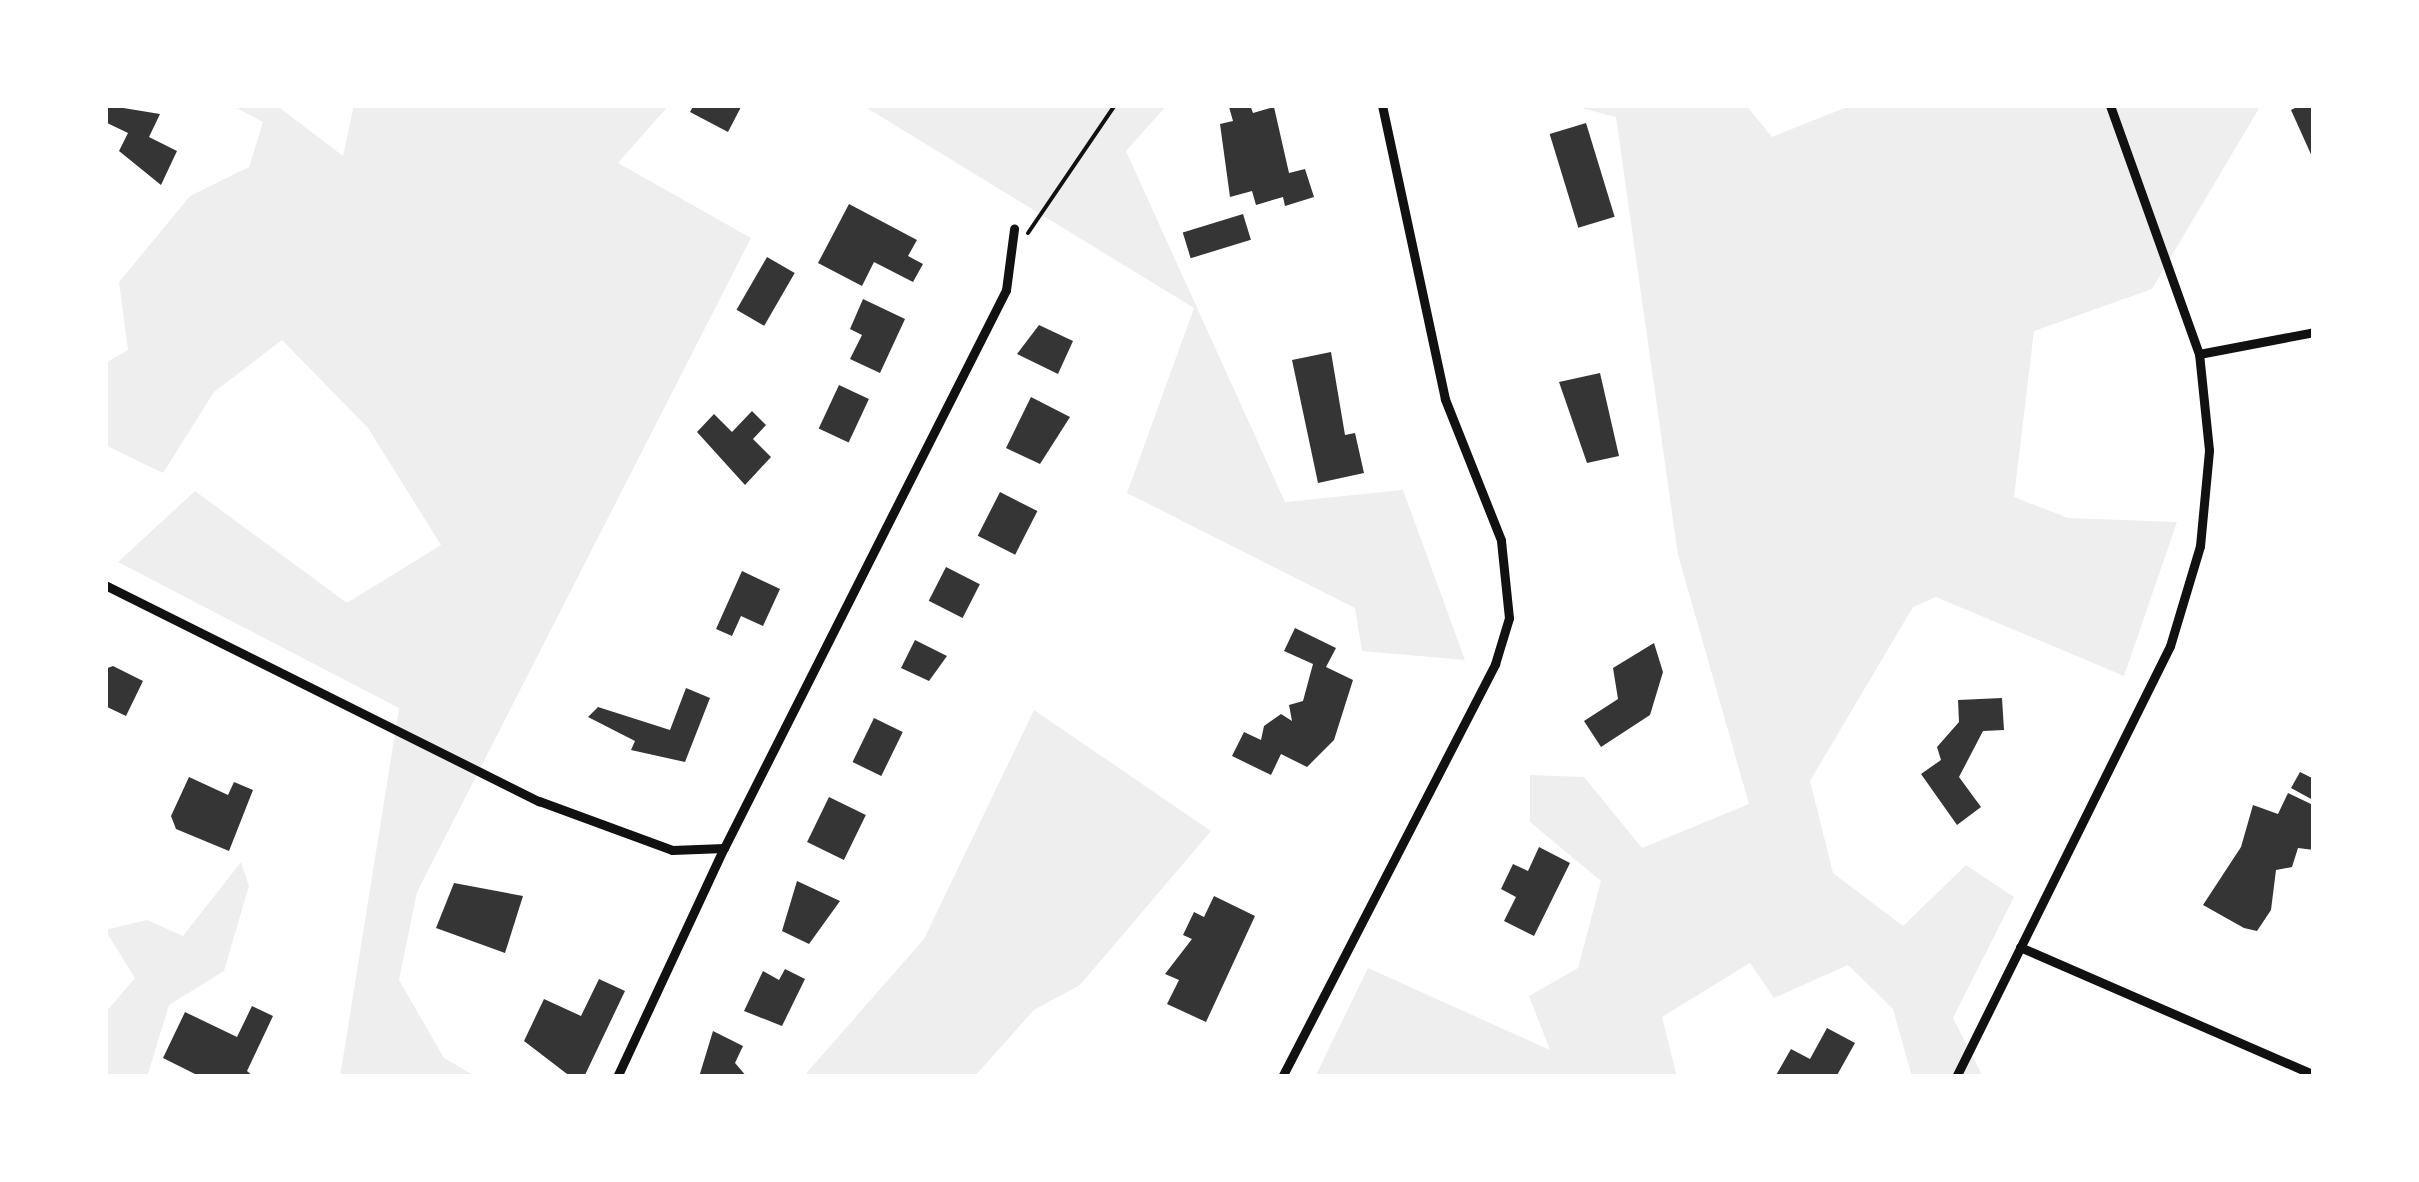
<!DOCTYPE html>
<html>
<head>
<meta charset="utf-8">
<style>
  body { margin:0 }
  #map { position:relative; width:2419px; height:1182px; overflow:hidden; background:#fff; font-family:Mulish,sans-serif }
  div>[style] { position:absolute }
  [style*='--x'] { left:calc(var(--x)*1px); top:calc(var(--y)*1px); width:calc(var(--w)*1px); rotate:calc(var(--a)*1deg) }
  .green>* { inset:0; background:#eee }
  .building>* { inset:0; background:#353535; transform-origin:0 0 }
  .path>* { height:4px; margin:-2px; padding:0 2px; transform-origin:2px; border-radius:2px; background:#111 }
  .minor>* { height:9px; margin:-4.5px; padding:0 4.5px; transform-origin:4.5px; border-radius:4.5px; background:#111 }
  span { translate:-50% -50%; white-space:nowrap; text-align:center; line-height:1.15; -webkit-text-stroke:9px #fff; paint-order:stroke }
  .frame { position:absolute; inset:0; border:108px solid #fff; pointer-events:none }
</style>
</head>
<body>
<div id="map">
  <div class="green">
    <i style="clip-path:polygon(231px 105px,276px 105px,343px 156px,354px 105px,669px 105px,618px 163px,751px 238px,417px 892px,399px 980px,444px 1058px,477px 1077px,340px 1077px,399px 708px,118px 562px,195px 491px,347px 603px,441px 545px,368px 428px,282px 340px,214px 392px,163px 473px,105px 445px,105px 363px,128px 350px,119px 282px,190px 196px,249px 167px,263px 122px)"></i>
    <i style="clip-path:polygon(862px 105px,1167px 105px,1126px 151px,1285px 502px,1403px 490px,1465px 660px,1362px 651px,1355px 608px,1127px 493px,1194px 308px)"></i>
    <i style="clip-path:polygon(1570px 105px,1746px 105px,1772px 137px,1852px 105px,2261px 105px,2152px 289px,2034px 331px,2014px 497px,2068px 518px,2177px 522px,2124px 676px,1936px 597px,1913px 607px,1810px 781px,1833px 873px,1903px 926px,1966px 865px,2014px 897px,1953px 1018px,1983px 1077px,1912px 1077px,1893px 1009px,1848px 965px,1774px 998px,1750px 963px,1662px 1017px,1677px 1077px,1315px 1077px,1368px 968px,1550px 1050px,1529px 996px,1578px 968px,1601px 881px,1530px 822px,1530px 775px,1584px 777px,1642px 848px,1749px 804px,1678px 555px,1616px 117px)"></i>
    <i style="clip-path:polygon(1034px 710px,1211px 831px,1080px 985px,1034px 1010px,974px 1077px,803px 1077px,924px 939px)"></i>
    <i style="clip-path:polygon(241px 862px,249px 886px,224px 971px,169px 1005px,147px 1077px,105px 1077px,105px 1013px,135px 978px,105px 930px,147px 920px,183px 936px)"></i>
  </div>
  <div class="building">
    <i style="clip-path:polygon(105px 105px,160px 114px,149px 137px,177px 151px,161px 185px,119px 151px,128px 133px,105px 122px)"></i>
    <i style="clip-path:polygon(694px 105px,742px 105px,728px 132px,690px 112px)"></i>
    <i style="clip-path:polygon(1250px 105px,1253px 113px,1274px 107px,1289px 173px,1305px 169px,1314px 197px,1285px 206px,1283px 197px,1256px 205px,1252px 191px,1230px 197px,1220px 124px,1233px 121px,1229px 107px)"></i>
    <i style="clip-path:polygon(2301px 105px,2314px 105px,2314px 161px,2291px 110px)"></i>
    <i style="left:1586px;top:123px;width:98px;height:38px;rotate:73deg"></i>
    <i style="clip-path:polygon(849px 204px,917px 240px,908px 256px,923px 264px,913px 282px,874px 262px,862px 286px,818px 263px)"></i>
    <i style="left:1243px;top:214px;width:27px;height:63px;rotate:73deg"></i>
    <i style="left:767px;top:257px;width:32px;height:61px;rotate:30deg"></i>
    <i style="clip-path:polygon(863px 299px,905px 319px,880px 373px,850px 359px,862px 335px,850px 329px)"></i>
    <i style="clip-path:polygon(1039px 325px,1073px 341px,1058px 374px,1017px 354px)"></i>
    <i style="clip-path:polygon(1331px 352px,1345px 435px,1355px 433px,1364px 473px,1318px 483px,1292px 360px)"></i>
    <i style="clip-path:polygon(1600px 373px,1619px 456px,1587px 463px,1559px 382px)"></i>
    <i style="left:839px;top:385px;width:33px;height:48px;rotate:25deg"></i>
    <i style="clip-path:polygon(1031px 397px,1070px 417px,1040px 464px,1006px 448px)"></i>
    <i style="clip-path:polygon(752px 411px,766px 425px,753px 439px,771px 457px,745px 485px,697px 432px,714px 414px,732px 432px)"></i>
    <i style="left:1000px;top:492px;width:42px;height:49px;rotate:27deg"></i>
    <i style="left:946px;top:567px;width:38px;height:38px;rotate:27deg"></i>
    <i style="clip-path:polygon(742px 571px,780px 589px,763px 626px,741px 616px,732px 636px,716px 629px)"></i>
    <i style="clip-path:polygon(1295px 628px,1336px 648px,1326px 667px,1353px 680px,1334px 740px,1307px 767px,1281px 754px,1271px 775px,1232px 756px,1244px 732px,1261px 740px,1264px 726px,1281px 714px,1292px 721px,1289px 705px,1303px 701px,1313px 664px,1284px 651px)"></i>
    <i style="clip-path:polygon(915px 640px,947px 656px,929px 681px,901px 668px)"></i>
    <i style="clip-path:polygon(1654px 643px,1663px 672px,1650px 715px,1601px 747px,1584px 721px,1618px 699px,1613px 668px)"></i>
    <i style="clip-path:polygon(113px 666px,143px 681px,126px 716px,105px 706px,105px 669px)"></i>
    <i style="clip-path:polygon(686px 688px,710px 698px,685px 762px,631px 750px,635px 741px,588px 717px,598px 707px,670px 730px)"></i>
    <i style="clip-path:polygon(2002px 698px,2004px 730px,1983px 731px,1959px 777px,1981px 807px,1957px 825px,1921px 774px,1941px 760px,1937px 747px,1959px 722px,1958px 700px)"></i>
    <i style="left:874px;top:718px;width:32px;height:49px;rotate:26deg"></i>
    <i style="clip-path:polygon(2300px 772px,2314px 779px,2313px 800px,2291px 788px)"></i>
    <i style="clip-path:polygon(189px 777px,228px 795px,234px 782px,253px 790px,229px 851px,176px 829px,171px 816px)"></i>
    <i style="clip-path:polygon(2288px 793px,2311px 804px,2314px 850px,2298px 848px,2292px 867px,2276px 870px,2271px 910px,2257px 931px,2244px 928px,2203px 905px,2241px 847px,2253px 805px,2278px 814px)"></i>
    <i style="left:829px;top:797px;width:41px;height:50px;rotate:26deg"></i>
    <i style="clip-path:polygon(1539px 847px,1570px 863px,1534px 936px,1504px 921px,1516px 897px,1501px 889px,1513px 864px,1528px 871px)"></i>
    <i style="clip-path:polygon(797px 881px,840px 901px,809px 944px,782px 931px)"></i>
    <i style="clip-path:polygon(454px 883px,523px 896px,505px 953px,436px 928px)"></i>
    <i style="clip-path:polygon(1214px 896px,1255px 916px,1206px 1022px,1167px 1004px,1179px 980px,1165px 974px,1192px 939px,1183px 935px,1194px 912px,1204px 917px)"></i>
    <i style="clip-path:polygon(785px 969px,805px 979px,782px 1026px,744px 1011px,763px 971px,779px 980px)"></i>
    <i style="clip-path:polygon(599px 979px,625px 991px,584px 1077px,571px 1077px,524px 1041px,544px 999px,581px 1016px)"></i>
    <i style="clip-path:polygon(252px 1006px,273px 1016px,247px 1071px,254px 1077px,201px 1077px,163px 1058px,185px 1012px,237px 1037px)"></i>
    <i style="clip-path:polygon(1827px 1028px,1855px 1043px,1836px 1077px,1775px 1077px,1791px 1049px,1810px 1059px)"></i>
    <i style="clip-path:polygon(713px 1031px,743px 1046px,735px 1063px,747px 1077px,699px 1077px)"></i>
  </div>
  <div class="path">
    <i style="--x:1028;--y:233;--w:155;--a:-55.8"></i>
  </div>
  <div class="minor">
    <i style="--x:2199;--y:354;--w:117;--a:-10.8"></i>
    <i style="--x:105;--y:585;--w:485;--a:26.5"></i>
    <i style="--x:539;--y:801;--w:142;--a:20.2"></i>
    <i style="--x:672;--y:850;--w:52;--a:-2.2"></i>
    <i style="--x:724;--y:848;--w:625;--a:-63.19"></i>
    <i style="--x:1006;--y:290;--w:62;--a:-82.5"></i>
    <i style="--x:2020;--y:947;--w:321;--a:23.5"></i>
    <i style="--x:617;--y:1077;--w:253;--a:-65"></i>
    <i style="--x:1282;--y:1077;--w:465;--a:-62.7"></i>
    <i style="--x:1495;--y:664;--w:48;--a:-73.1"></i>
    <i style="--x:1509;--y:618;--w:78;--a:-95.9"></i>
    <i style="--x:1501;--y:540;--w:152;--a:-111.7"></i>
    <i style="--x:1445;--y:399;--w:301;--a:-102.1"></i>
    <i style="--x:1956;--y:1077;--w:481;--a:-63.6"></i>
    <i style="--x:2170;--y:646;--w:104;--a:-73.3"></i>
    <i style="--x:2200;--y:546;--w:96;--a:-84.6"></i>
    <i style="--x:2209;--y:450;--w:97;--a:-95.9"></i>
    <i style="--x:2199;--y:354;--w:264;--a:-109.7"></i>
  </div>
  <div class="frame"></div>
</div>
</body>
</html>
